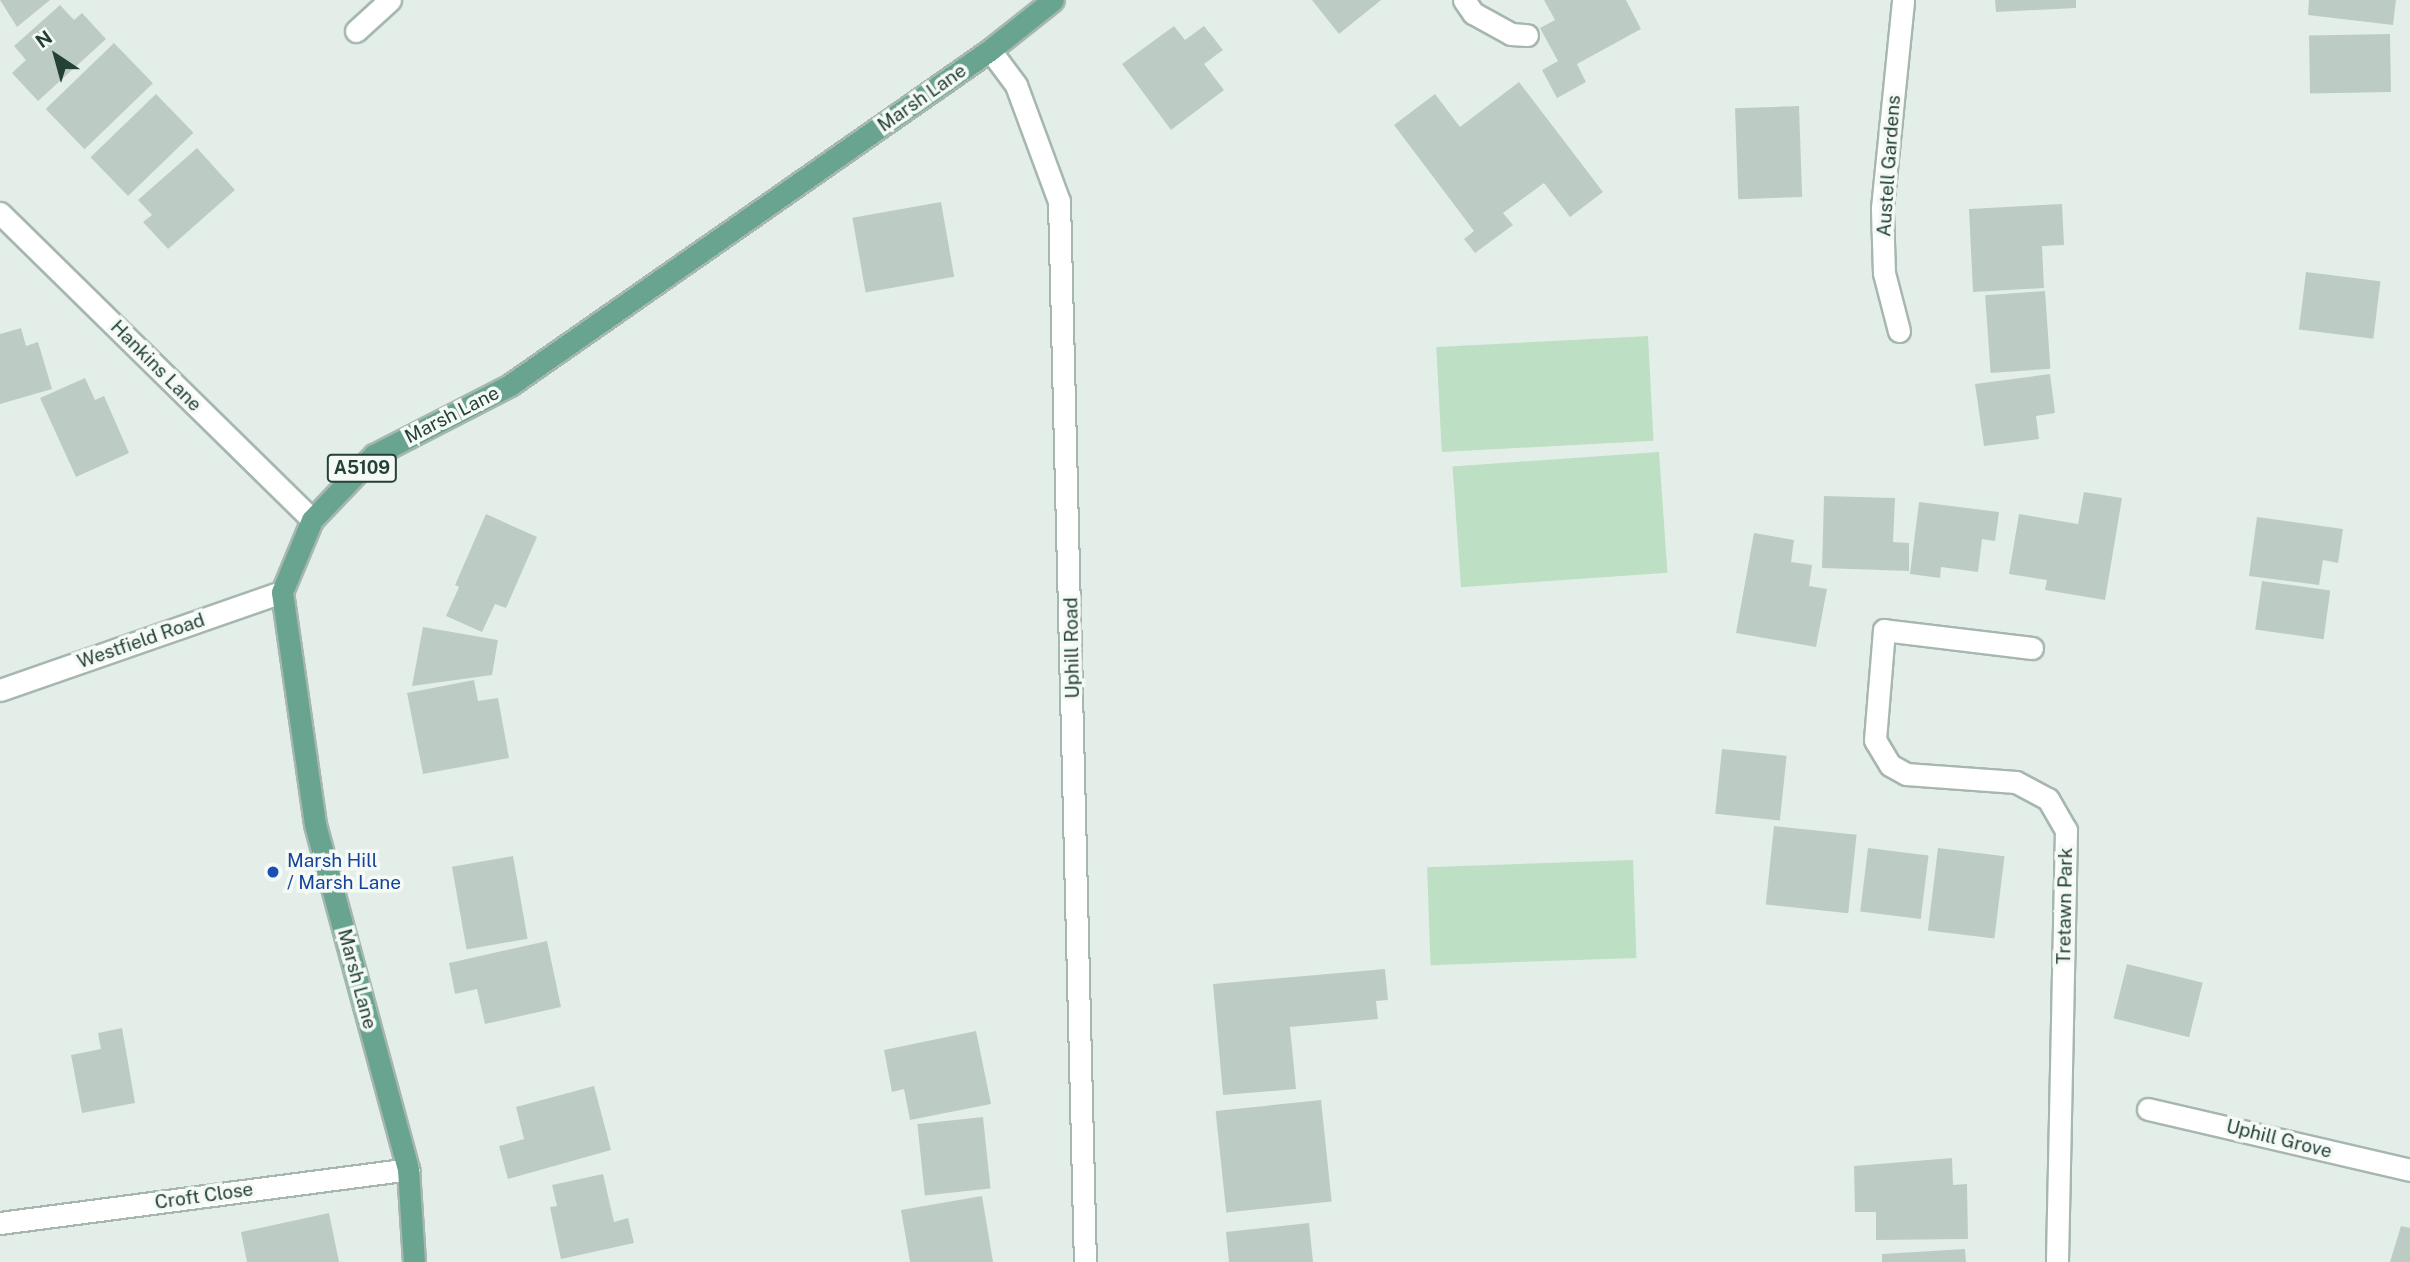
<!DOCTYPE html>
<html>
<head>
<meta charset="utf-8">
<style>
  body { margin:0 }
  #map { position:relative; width:2410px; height:1262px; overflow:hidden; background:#e4eee9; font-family:"Public Sans",sans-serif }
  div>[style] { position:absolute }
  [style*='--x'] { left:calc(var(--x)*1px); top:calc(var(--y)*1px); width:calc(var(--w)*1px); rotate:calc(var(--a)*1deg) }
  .green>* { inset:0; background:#bddfc3; transform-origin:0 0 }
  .building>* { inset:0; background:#bcccc4; transform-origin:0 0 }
  .roads { filter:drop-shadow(2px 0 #a6b7b0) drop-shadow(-2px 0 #a6b7b0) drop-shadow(0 2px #a6b7b0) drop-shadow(0 -2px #a6b7b0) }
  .service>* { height:21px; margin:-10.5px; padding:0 10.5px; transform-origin:10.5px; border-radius:10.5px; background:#fff }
  .minor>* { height:21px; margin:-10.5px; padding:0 10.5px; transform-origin:10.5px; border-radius:10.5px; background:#fff }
  .primary>* { height:21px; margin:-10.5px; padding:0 10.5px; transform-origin:10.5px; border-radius:10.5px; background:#68a48f }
  .dots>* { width:19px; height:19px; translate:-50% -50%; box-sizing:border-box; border:4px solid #f5faf7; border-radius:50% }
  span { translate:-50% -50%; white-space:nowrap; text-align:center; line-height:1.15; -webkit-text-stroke:7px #f5faf7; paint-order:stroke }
  .shield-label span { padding:2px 5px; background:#f5faf7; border:2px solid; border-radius:5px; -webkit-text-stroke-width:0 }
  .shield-label { font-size:18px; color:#234136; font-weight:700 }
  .street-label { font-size:19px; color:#234136 }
  .transit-label { font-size:19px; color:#164399 }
  .left { translate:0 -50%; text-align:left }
  .north { position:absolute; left:21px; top:21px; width:70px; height:70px; -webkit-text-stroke:5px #f5faf7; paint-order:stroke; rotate:324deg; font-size:19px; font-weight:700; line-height:28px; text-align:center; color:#234136 }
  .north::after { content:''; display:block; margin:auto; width:24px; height:32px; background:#234136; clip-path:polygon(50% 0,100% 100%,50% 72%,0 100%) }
</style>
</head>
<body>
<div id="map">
  <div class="green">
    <i style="left:1648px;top:336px;width:105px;height:212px;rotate:87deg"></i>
    <i style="left:1659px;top:452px;width:121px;height:207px;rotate:86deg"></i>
    <i style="left:1633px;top:860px;width:98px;height:206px;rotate:88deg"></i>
  </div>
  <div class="building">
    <i style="clip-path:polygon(0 0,50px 0,17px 27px)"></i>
    <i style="clip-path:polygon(1312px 0,1381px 0,1339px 34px)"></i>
    <i style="clip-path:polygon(1544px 0,1626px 0,1641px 29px,1577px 64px,1586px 82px,1557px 98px,1542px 70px,1558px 61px,1540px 28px,1555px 20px)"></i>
    <i style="clip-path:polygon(1995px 0,2076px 0,2076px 8px,1996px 12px)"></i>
    <i style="clip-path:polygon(2309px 0,2396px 0,2393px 25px,2308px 15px)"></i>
    <i style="clip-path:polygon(60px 5px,74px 20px,82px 13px,106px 39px,38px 101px,12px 73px,26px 60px,14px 46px)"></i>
    <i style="clip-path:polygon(1174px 26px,1185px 40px,1204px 26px,1223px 50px,1204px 64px,1224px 90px,1171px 130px,1122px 64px)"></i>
    <i style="left:2390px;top:34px;width:58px;height:81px;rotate:89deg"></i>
    <i style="left:114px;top:43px;width:56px;height:95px;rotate:46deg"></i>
    <i style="clip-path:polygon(1519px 82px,1603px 192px,1570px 217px,1544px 183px,1503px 213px,1513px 225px,1475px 253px,1464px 239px,1474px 231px,1394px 125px,1435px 94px,1460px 127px)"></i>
    <i style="left:156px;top:94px;width:54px;height:91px;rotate:46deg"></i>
    <i style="left:1799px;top:106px;width:91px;height:64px;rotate:88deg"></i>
    <i style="clip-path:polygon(197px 148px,235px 190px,168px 249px,143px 222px,152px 215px,138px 200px)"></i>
    <i style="left:941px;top:202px;width:76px;height:90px;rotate:80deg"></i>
    <i style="clip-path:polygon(2062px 204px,2064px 245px,2042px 246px,2044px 288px,1973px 292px,1969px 209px)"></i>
    <i style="left:2306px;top:272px;width:75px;height:58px;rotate:7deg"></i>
    <i style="left:2045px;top:291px;width:78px;height:60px;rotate:86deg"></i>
    <i style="clip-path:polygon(21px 328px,26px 346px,38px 342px,52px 389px,0 404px,0 334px)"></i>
    <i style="clip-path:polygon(2050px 374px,2055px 413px,2036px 416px,2039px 439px,1984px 446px,1975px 384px)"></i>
    <i style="clip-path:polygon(85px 378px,95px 400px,104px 396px,129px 453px,76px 477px,40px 398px)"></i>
    <i style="clip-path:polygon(2084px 492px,2122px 498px,2105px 600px,2045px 590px,2047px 580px,2009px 574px,2019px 514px,2078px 524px)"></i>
    <i style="clip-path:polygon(1824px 496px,1895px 498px,1893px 542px,1909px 543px,1909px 571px,1822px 568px)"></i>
    <i style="clip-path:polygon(1919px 502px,1999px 512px,1995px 541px,1982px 539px,1978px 572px,1941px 567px,1940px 578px,1910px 574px)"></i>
    <i style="clip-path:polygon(486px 514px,537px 537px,506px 608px,495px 604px,482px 632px,446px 616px,459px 587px,455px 585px)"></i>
    <i style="clip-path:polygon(2257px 517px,2343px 529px,2338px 563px,2323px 560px,2319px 585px,2249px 576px)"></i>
    <i style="clip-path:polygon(1754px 533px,1794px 540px,1791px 562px,1812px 565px,1809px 586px,1827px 589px,1816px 647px,1736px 633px)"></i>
    <i style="left:2262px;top:581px;width:69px;height:49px;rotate:8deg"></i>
    <i style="clip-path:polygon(423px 627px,498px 640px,492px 675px,412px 686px)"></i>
    <i style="clip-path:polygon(474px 680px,478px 701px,498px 698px,509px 758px,423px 774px,407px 693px)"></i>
    <i style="left:1722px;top:749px;width:65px;height:65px;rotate:6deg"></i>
    <i style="left:1774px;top:826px;width:83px;height:79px;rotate:6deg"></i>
    <i style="left:1868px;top:848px;width:61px;height:64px;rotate:7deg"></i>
    <i style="left:1938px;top:848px;width:67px;height:83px;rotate:7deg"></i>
    <i style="left:513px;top:856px;width:84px;height:62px;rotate:80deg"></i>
    <i style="clip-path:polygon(547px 941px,561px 1007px,485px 1024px,477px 989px,455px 994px,449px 963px)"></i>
    <i style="left:2127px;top:964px;width:78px;height:56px;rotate:14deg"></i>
    <i style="clip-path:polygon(1385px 969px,1388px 1000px,1376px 1001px,1378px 1019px,1290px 1027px,1296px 1089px,1223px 1095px,1213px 984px)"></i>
    <i style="clip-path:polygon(122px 1028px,135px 1103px,82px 1113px,71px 1055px,101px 1049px,98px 1033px)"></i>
    <i style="clip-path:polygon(976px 1031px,991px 1104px,910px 1120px,904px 1089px,892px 1092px,884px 1050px)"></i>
    <i style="clip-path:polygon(594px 1086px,611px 1150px,508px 1179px,499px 1146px,524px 1139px,516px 1107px)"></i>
    <i style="left:1321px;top:1100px;width:102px;height:106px;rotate:84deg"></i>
    <i style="left:983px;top:1117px;width:72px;height:66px;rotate:84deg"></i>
    <i style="clip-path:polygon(1952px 1158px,1953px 1185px,1967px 1184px,1968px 1239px,1876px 1240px,1876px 1212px,1855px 1212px,1854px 1166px)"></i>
    <i style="clip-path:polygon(603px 1174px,614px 1222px,628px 1218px,634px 1243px,561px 1259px,550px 1207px,557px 1206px,552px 1185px)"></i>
    <i style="clip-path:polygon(982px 1196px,993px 1262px,910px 1262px,901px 1210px)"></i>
    <i style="clip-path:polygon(329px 1213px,339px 1262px,247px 1262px,241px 1232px)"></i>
    <i style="clip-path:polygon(1309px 1223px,1313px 1262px,1229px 1262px,1226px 1232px)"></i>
    <i style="clip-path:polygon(2401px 1226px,2410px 1228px,2410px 1262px,2390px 1262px)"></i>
    <i style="clip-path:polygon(1965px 1249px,1966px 1262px,1882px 1262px,1882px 1254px)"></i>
  </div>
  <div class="roads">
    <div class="service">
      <i style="--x:1464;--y:0;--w:16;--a:55"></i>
      <i style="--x:1473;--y:13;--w:43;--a:28.9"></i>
      <i style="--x:1511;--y:34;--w:16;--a:4"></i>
    </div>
    <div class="minor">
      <i style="--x:356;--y:31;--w:46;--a:-42.4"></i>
      <i style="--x:990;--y:50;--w:44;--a:53.4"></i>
      <i style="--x:1016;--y:85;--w:124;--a:69.7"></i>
      <i style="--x:1059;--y:201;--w:1061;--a:88.6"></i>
      <i style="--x:0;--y:213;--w:438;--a:44.5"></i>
      <i style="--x:1899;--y:331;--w:60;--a:-104.5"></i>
      <i style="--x:1884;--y:273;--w:65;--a:-91.8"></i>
      <i style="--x:1882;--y:208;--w:209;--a:-84.2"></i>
      <i style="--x:2032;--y:648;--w:149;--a:-173.1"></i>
      <i style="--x:1884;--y:630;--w:110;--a:94.7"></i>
      <i style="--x:1875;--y:740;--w:29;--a:59"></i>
      <i style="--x:1890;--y:765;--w:18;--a:29"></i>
      <i style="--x:1906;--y:774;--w:110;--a:4.2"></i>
      <i style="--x:2016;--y:782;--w:36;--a:28"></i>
      <i style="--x:2048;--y:799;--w:36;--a:60"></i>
      <i style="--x:2066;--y:830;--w:432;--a:91.2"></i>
      <i style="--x:0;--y:690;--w:299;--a:-19.2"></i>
      <i style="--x:2148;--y:1109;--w:269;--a:13.1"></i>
      <i style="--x:0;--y:1223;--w:412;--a:-7.5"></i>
    </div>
    <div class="primary">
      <i style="--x:414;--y:1262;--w:93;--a:-93.7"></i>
      <i style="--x:408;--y:1169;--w:357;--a:-105.1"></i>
      <i style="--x:315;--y:824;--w:234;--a:-98.1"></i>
      <i style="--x:282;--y:592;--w:78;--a:-67.4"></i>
      <i style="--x:312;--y:520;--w:90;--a:-46.4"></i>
      <i style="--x:374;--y:455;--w:153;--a:-27.2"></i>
      <i style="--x:510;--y:385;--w:585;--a:-34.91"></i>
      <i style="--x:990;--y:50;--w:80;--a:-38.4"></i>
    </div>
  </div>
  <div class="dots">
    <i style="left:273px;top:872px;background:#1a4fb4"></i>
  </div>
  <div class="shield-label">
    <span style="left:362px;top:468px">A5109</span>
  </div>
  <div class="street-label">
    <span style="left:922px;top:98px;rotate:-35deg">Marsh Lane</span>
    <span style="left:1889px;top:166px;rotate:-86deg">Austell Gardens</span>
    <span style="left:156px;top:366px;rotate:45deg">Hankins Lane</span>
    <span style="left:452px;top:415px;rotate:-27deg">Marsh Lane</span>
    <span style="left:141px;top:641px;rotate:-19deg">Westfield Road</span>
    <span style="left:1072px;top:648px;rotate:-91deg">Uphill Road</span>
    <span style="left:2065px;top:906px;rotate:-89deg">Tretawn Park</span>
    <span style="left:357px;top:979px;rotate:75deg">Marsh Lane</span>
    <span style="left:2279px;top:1139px;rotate:14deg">Uphill Grove</span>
    <span style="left:204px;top:1196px;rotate:-8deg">Croft Close</span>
  </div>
  <div class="transit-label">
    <span class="left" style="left:287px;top:872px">Marsh Hill<br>/ Marsh Lane</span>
  </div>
  <div class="north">N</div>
</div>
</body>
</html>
